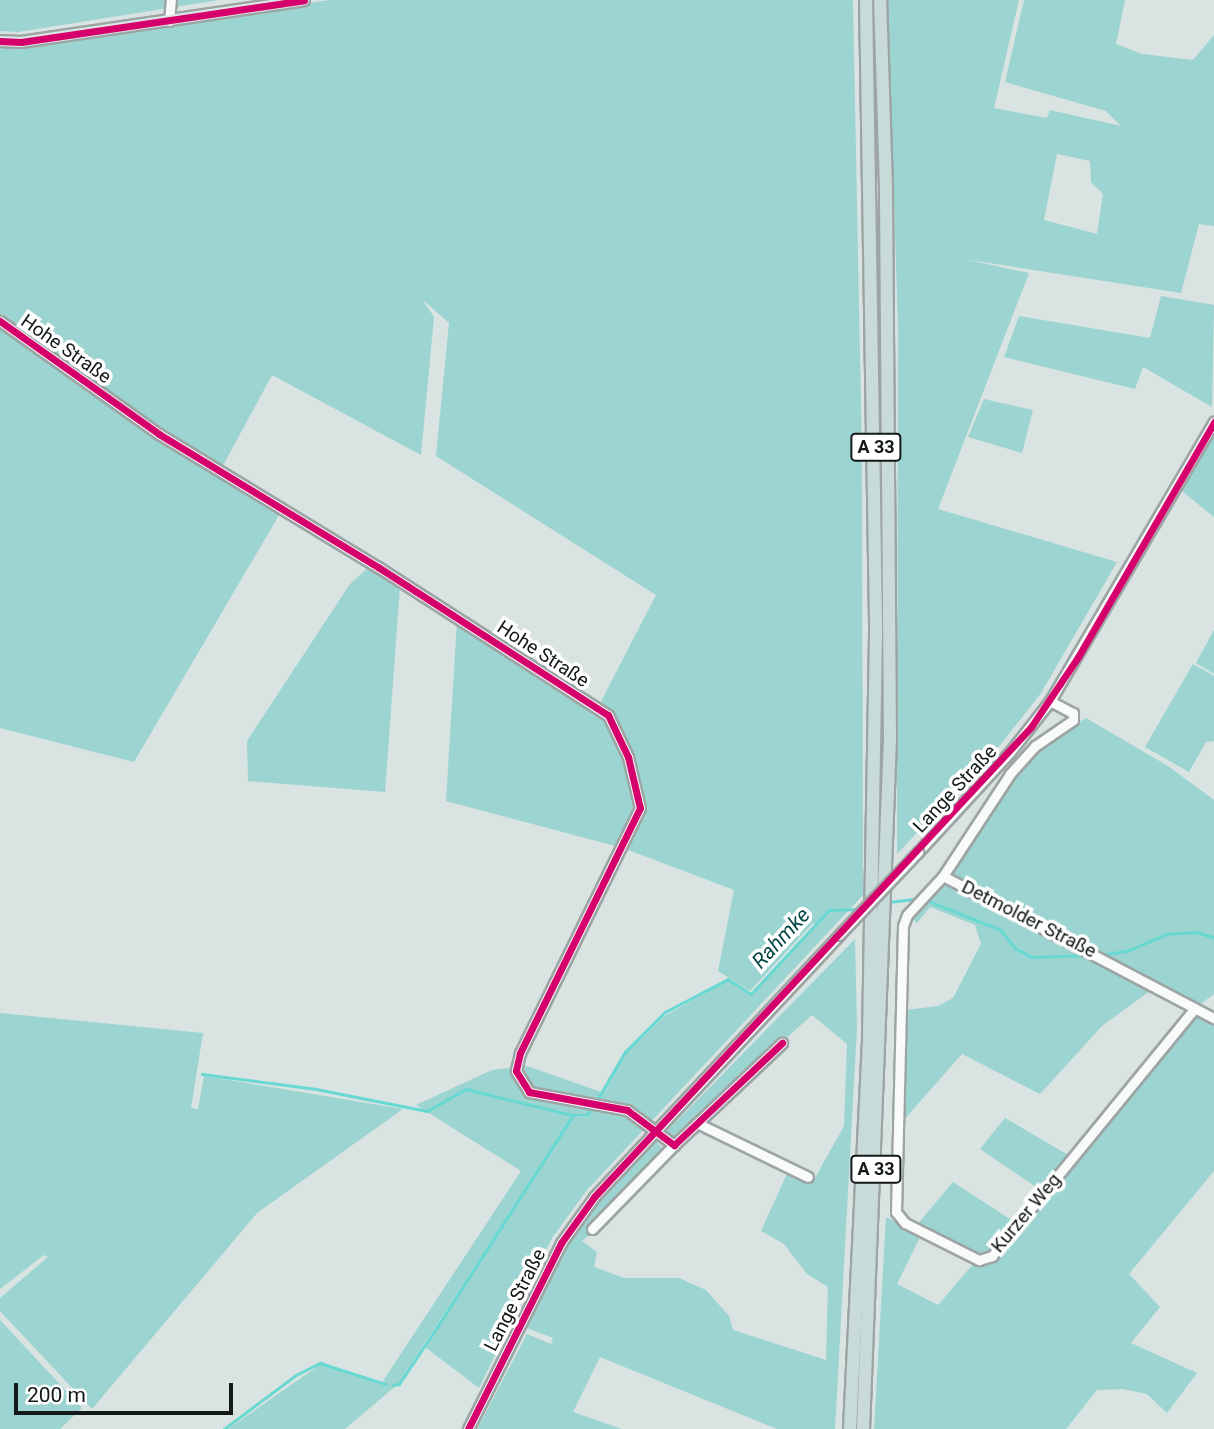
<!DOCTYPE html>
<html>
<head>
<meta charset="utf-8">
<style>
  body { margin:0 }
  #map { position:relative; width:1214px; height:1429px; overflow:hidden; background:#d8e3e2; font-family:Roboto,sans-serif }
  div>[style] { position:absolute }
  [style*='--x'] { left:calc(var(--x)*1px); top:calc(var(--y)*1px); width:calc(var(--w)*1px); rotate:calc(var(--a)*1deg) }
  .green>* { inset:0; background:#9bd4d0 }
  .stream>* { height:2.5px; margin:-1.25px; padding:0 1.25px; transform-origin:1.25px; border-radius:1.25px; background:#68d8d2 }
  .roads { filter:drop-shadow(2px 0 #9da5a4) drop-shadow(-2px 0 #9da5a4) drop-shadow(0 2px #9da5a4) drop-shadow(0 -2px #9da5a4) }
  .minor>* { height:9px; margin:-4.5px; padding:0 4.5px; transform-origin:4.5px; border-radius:4.5px; background:#f9fbfb }
  .major>* { height:10px; margin:-5px; padding:0 5px; transform-origin:5px; border-radius:5px; background:#dbe8e7 }
  .highway>* { height:12px; margin:-6px; padding:0 6px; transform-origin:6px; border-radius:6px; background:#c8dbda }
  .bridges { filter:drop-shadow(2px 0 #9da5a4) drop-shadow(-2px 0 #9da5a4) drop-shadow(0 2px #9da5a4) drop-shadow(0 -2px #9da5a4) }
  .minor-bridge>* { height:9px; margin:-4.5px; padding:0 4.5px; transform-origin:4.5px; border-radius:4.5px; background:#f9fbfb }
  .cycleway>* { height:7px; margin:-3.5px; padding:0 3.5px; transform-origin:3.5px; border-radius:3.5px; background:#d6006c }
  span { translate:-50% -50%; white-space:nowrap; text-align:center; line-height:1.15; -webkit-text-stroke:7px #fff; paint-order:stroke }
  .shield-label span { padding:2px 5px; background:#fff; border:2px solid; border-radius:5px; -webkit-text-stroke-width:0 }
  .shield-label { font-size:18px; color:#121918; font-weight:700 }
  .street-label { font-size:19px; color:#121918 }
  .water-label { font-size:21px; color:#044946; font-style:italic }
  .scale { position:absolute; left:14px; top:1383px; width:219px; height:32px; box-sizing:border-box; border:4px solid #121918; border-top:0; padding-left:9px; font-size:21px; line-height:24px; white-space:nowrap; color:#121918; -webkit-text-stroke:5px #fff; paint-order:stroke }
</style>
</head>
<body>
<div id="map">
  <div class="green">
    <i style="clip-path:polygon(0 0,219px 0,18px 32px,0 31px)"></i>
    <i style="clip-path:polygon(330px 0,853px 0,862px 457px,863px 895px,587px 1190px,552px 1238px,479px 1388px,425px 1347px,533px 1178px,398px 1384px,345px 1429px,228px 1429px,321px 1364px,386px 1385px,383px 1381px,521px 1171px,416px 1105px,492px 1070px,527px 1066px,604px 1093px,625px 1054px,666px 1015px,729px 980px,751px 995px,817px 925px,813px 923px,750px 991px,718px 971px,734px 890px,623px 848px,446px 801px,457px 622px,595px 713px,656px 595px,436px 456px,449px 323px,422px 299px,434px 317px,421px 455px,272px 375px,220px 471px,282px 510px,134px 762px,0 728px,0 47px)"></i>
    <i style="clip-path:polygon(evenodd,888px 0,1019px 0,994px 108px,1047px 118px,1050px 110px,1121px 126px,1106px 111px,1005px 82px,1024px 0,1125px 0,1116px 44px,1142px 54px,1193px 60px,1214px 35px,1214px 226px,1199px 224px,1181px 293px,964px 259px,1029px 273px,938px 509px,1117px 562px,1041px 693px,1001px 744px,897px 854px,898px 329px,888px 0,1057px 154px,1090px 161px,1091px 182px,1103px 194px,1097px 234px,1044px 220px,1057px 154px)"></i>
    <i style="clip-path:polygon(1161px 296px,1214px 305px,1212px 407px,1143px 367px,1135px 389px,1004px 357px,1019px 316px,1150px 338px)"></i>
    <i style="clip-path:polygon(984px 399px,1033px 410px,1022px 453px,968px 437px)"></i>
    <i style="clip-path:polygon(1214px 436px,1214px 517px,1182px 491px)"></i>
    <i style="clip-path:polygon(370px 566px,400px 586px,385px 792px,248px 781px,247px 741px,350px 584px)"></i>
    <i style="clip-path:polygon(1214px 630px,1214px 674px,1196px 663px)"></i>
    <i style="clip-path:polygon(1193px 664px,1214px 676px,1214px 741px,1206px 742px,1189px 772px,1145px 747px)"></i>
    <i style="clip-path:polygon(1086px 718px,1168px 766px,1214px 800px,1214px 994px,1198px 1006px,1158px 983px,1147px 988px,1150px 991px,1102px 1026px,1040px 1094px,962px 1054px,902px 1122px,906px 1010px,938px 1006px,953px 998px,981px 944px,975px 925px,930px 907px,917px 923px,910px 917px,952px 867px,1033px 750px)"></i>
    <i style="clip-path:polygon(855px 939px,857px 1027px,835px 1429px,777px 1429px,600px 1357px,573px 1412px,622px 1429px,477px 1429px,527px 1334px,551px 1344px,553px 1338px,527px 1328px,567px 1247px,600px 1200px,656px 1141px,663px 1149px,587px 1227px,592px 1233px,582px 1241px,597px 1252px,594px 1267px,624px 1278px,679px 1278px,706px 1290px,729px 1316px,733px 1330px,826px 1360px,828px 1287px,807px 1274px,784px 1244px,761px 1231px,791px 1165px,815px 1178px,844px 1126px,847px 1044px,812px 1015px,675px 1138px,667px 1131px)"></i>
    <i style="clip-path:polygon(0 1013px,203px 1033px,191px 1108px,198px 1109px,204px 1076px,403px 1109px,257px 1213px,92px 1409px,0 1311px,0 1298px,48px 1257px,44px 1255px,0 1289px)"></i>
    <i style="clip-path:polygon(1196px 1014px,1214px 1024px,1214px 1171px,1129px 1274px,1160px 1307px,1131px 1343px,1197px 1373px,1167px 1413px,1147px 1394px,1123px 1389px,1097px 1390px,1066px 1429px,874px 1429px,886px 1217px,921px 1235px,897px 1284px,938px 1305px,975px 1262px,993px 1260px)"></i>
    <i style="clip-path:polygon(1005px 1118px,1070px 1156px,1042px 1191px,980px 1149px)"></i>
    <i style="clip-path:polygon(953px 1182px,1016px 1223px,992px 1252px,980px 1257px,916px 1226px)"></i>
    <i style="clip-path:polygon(0 1320px,82px 1408px,60px 1429px,0 1429px)"></i>
  </div>
  <div class="stream">
    <i style="--x:926;--y:900;--w:81;--a:21.8"></i>
    <i style="--x:1001;--y:930;--w:23;--a:52"></i>
    <i style="--x:1015;--y:948;--w:19;--a:28"></i>
    <i style="--x:1032;--y:957;--w:56;--a:-2"></i>
    <i style="--x:889;--y:902;--w:31;--a:-7"></i>
    <i style="--x:1101;--y:955;--w:26;--a:-9"></i>
    <i style="--x:1127;--y:951;--w:43;--a:-23"></i>
    <i style="--x:1167;--y:934;--w:29;--a:-4"></i>
    <i style="--x:1196;--y:932;--w:19;--a:16"></i>
    <i style="--x:202;--y:1074;--w:115;--a:7.5"></i>
    <i style="--x:316;--y:1089;--w:113;--a:11.2"></i>
    <i style="--x:427;--y:1111;--w:45;--a:-29.4"></i>
    <i style="--x:466;--y:1089;--w:109;--a:13.8"></i>
    <i style="--x:596;--y:1102;--w:58;--a:-59.9"></i>
    <i style="--x:625;--y:1052;--w:57;--a:-45"></i>
    <i style="--x:665;--y:1012;--w:71;--a:-27.6"></i>
    <i style="--x:728;--y:979;--w:27;--a:33"></i>
    <i style="--x:751;--y:994;--w:115;--a:-47.1"></i>
    <i style="--x:829;--y:910;--w:30;--a:-2"></i>
    <i style="--x:393;--y:1385;--w:6;--a:-9"></i>
    <i style="--x:399;--y:1384;--w:69;--a:-56.3"></i>
    <i style="--x:437;--y:1327;--w:252;--a:-57.3"></i>
    <i style="--x:573;--y:1115;--w:14;--a:0"></i>
    <i style="--x:587;--y:1115;--w:9;--a:-58"></i>
    <i style="--x:224;--y:1429;--w:90;--a:-36.9"></i>
    <i style="--x:296;--y:1375;--w:27;--a:-27"></i>
    <i style="--x:320;--y:1363;--w:69;--a:17.7"></i>
  </div>
  <div class="roads">
    <div class="minor">
      <i style="--x:169;--y:21;--w:21;--a:-85"></i>
      <i style="--x:0;--y:321;--w:195;--a:35.4"></i>
      <i style="--x:159;--y:434;--w:256;--a:31.3"></i>
      <i style="--x:378;--y:567;--w:274;--a:32.8"></i>
      <i style="--x:608;--y:715;--w:47;--a:64.5"></i>
      <i style="--x:628;--y:757;--w:52;--a:76.8"></i>
      <i style="--x:640;--y:808;--w:273;--a:116.1"></i>
      <i style="--x:520;--y:1053;--w:18;--a:103"></i>
      <i style="--x:516;--y:1071;--w:25;--a:58"></i>
      <i style="--x:529;--y:1092;--w:100;--a:10.4"></i>
      <i style="--x:627;--y:1110;--w:59;--a:36.7"></i>
      <i style="--x:674;--y:1145;--w:149;--a:-43.4"></i>
      <i style="--x:1050;--y:701;--w:26;--a:28"></i>
      <i style="--x:1073;--y:713;--w:7;--a:90"></i>
      <i style="--x:1073;--y:720;--w:46;--a:145.6"></i>
      <i style="--x:1035;--y:746;--w:38;--a:132"></i>
      <i style="--x:1010;--y:774;--w:122;--a:123.3"></i>
      <i style="--x:943;--y:876;--w:306;--a:27.7"></i>
      <i style="--x:918;--y:852;--w:136;--a:-47.4"></i>
      <i style="--x:1010;--y:752;--w:65;--a:-51.9"></i>
      <i style="--x:1050;--y:701;--w:324;--a:-59.6"></i>
      <i style="--x:943;--y:876;--w:53;--a:132.7"></i>
      <i style="--x:907;--y:915;--w:12;--a:110"></i>
      <i style="--x:903;--y:926;--w:286;--a:91.4"></i>
      <i style="--x:896;--y:1212;--w:14;--a:51"></i>
      <i style="--x:905;--y:1223;--w:83;--a:26.6"></i>
      <i style="--x:979;--y:1260;--w:14;--a:-17"></i>
      <i style="--x:992;--y:1256;--w:320;--a:-50.7"></i>
      <i style="--x:699;--y:1124;--w:121;--a:25.9"></i>
      <i style="--x:592;--y:1229;--w:117;--a:-45.7"></i>
      <i style="--x:468;--y:1429;--w:208;--a:-63.4"></i>
      <i style="--x:561;--y:1243;--w:57;--a:-54.3"></i>
      <i style="--x:594;--y:1197;--w:359;--a:-46.9"></i>
    </div>
    <div class="major">
      <i style="--x:0;--y:41;--w:21;--a:3"></i>
      <i style="--x:21;--y:42;--w:286;--a:-8.4"></i>
    </div>
    <div class="highway">
      <i style="--x:850;--y:1429;--w:393;--a:-87.2"></i>
      <i style="--x:869;--y:1036;--w:414;--a:-89"></i>
      <i style="--x:876;--y:622;--w:622;--a:-90.92"></i>
      <i style="--x:863;--y:1429;--w:690;--a:-87.76"></i>
      <i style="--x:890;--y:740;--w:552;--a:-90.42"></i>
      <i style="--x:886;--y:188;--w:188;--a:-91.8"></i>
    </div>
  </div>
  <div class="bridges">
    <div class="minor-bridge">
      <i style="--x:839;--y:935;--w:115;--a:-46.4"></i>
    </div>
  </div>
  <div class="cycleway">
    <i style="--x:0;--y:41;--w:21;--a:3"></i>
    <i style="--x:21;--y:42;--w:286;--a:-8.4"></i>
    <i style="--x:0;--y:321;--w:195;--a:35.4"></i>
    <i style="--x:159;--y:434;--w:256;--a:31.3"></i>
    <i style="--x:378;--y:567;--w:274;--a:32.8"></i>
    <i style="--x:608;--y:715;--w:47;--a:64.5"></i>
    <i style="--x:628;--y:757;--w:52;--a:76.8"></i>
    <i style="--x:640;--y:808;--w:273;--a:116.1"></i>
    <i style="--x:520;--y:1053;--w:18;--a:103"></i>
    <i style="--x:516;--y:1071;--w:25;--a:58"></i>
    <i style="--x:529;--y:1092;--w:100;--a:10.4"></i>
    <i style="--x:627;--y:1110;--w:59;--a:36.7"></i>
    <i style="--x:674;--y:1145;--w:149;--a:-43.4"></i>
    <i style="--x:468;--y:1429;--w:208;--a:-63.4"></i>
    <i style="--x:561;--y:1243;--w:57;--a:-54.3"></i>
    <i style="--x:594;--y:1197;--w:642;--a:-47.08"></i>
    <i style="--x:1031;--y:727;--w:84;--a:-56.1"></i>
    <i style="--x:1078;--y:657;--w:272;--a:-59.9"></i>
  </div>
  <div class="shield-label">
    <span style="left:876px;top:447px">A 33</span>
    <span style="left:876px;top:1169px">A 33</span>
  </div>
  <div class="street-label">
    <span style="left:66px;top:349px;rotate:35deg">Hohe Straße</span>
    <span style="left:543px;top:654px;rotate:33deg">Hohe Straße</span>
    <span style="left:955px;top:789px;rotate:-47deg">Lange Straße</span>
    <span style="left:1029px;top:919px;rotate:27deg">Detmolder Straße</span>
    <span style="left:1026px;top:1213px;rotate:-50deg">Kurzer Weg</span>
    <span style="left:515px;top:1300px;rotate:-63deg">Lange Straße</span>
  </div>
  <div class="water-label">
    <span style="left:781px;top:938px;rotate:-47deg">Rahmke</span>
  </div>
  <div class="scale">200 m</div>
</div>
</body>
</html>
